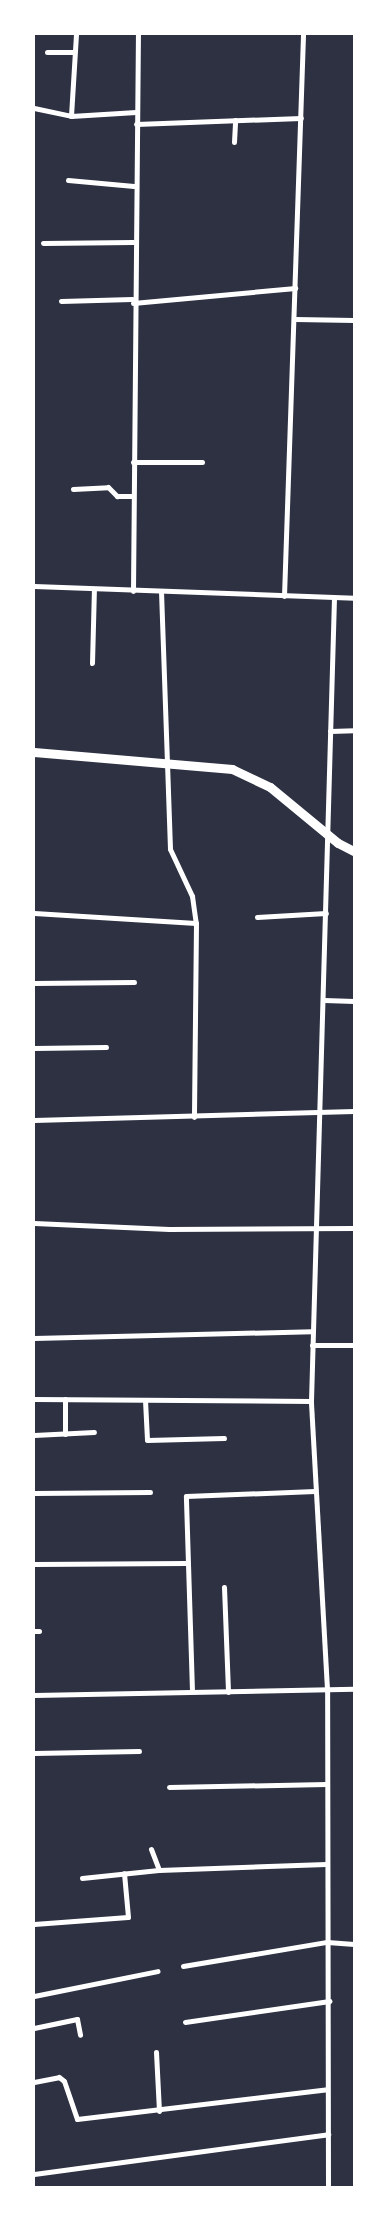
<!DOCTYPE html>
<html>
<head>
<meta charset="utf-8">
<style>
  body { margin:0 }
  #map { position:relative; width:388px; height:2221px; overflow:hidden; background:#2d3142; font-family:"Source Sans 3",sans-serif }
  div>[style] { position:absolute }
  [style*='--x'] { left:calc(var(--x)*1px); top:calc(var(--y)*1px); width:calc(var(--w)*1px); rotate:calc(var(--a)*1deg) }
  .minor>* { height:5px; margin:-2.5px; padding:0 2.5px; transform-origin:2.5px; border-radius:2.5px; background:#fff }
  .tertiary>* { height:9px; margin:-4.5px; padding:0 4.5px; transform-origin:4.5px; border-radius:4.5px; background:#fff }
  span { translate:-50% -50%; white-space:nowrap; text-align:center; line-height:1.15; -webkit-text-stroke:4.5px #fff; paint-order:stroke }
  .frame { position:absolute; inset:0; border:35px solid #fff; pointer-events:none }
</style>
</head>
<body>
<div id="map">
  <div class="minor">
    <i style="--x:47;--y:52;--w:27;--a:0"></i>
    <i style="--x:34;--y:108;--w:38;--a:12"></i>
    <i style="--x:71;--y:116;--w:65;--a:-3.5"></i>
    <i style="--x:71;--y:116;--w:82;--a:-86.5"></i>
    <i style="--x:136;--y:124;--w:165;--a:-2.1"></i>
    <i style="--x:234;--y:142;--w:22;--a:-87"></i>
    <i style="--x:68;--y:180;--w:66;--a:5.2"></i>
    <i style="--x:43;--y:243;--w:90;--a:-0.6"></i>
    <i style="--x:61;--y:301;--w:71;--a:-1.6"></i>
    <i style="--x:133;--y:303;--w:163;--a:-5.3"></i>
    <i style="--x:295;--y:319;--w:59;--a:1"></i>
    <i style="--x:133;--y:462;--w:69;--a:0"></i>
    <i style="--x:73;--y:489;--w:35;--a:-3"></i>
    <i style="--x:108;--y:487;--w:13;--a:45"></i>
    <i style="--x:117;--y:496;--w:15;--a:0"></i>
    <i style="--x:34;--y:586;--w:320;--a:2.1"></i>
    <i style="--x:133;--y:591;--w:557;--a:-89.49"></i>
    <i style="--x:161;--y:591;--w:258;--a:88"></i>
    <i style="--x:170;--y:849;--w:52;--a:64.9"></i>
    <i style="--x:192;--y:896;--w:27;--a:82"></i>
    <i style="--x:196;--y:923;--w:194;--a:90.6"></i>
    <i style="--x:284;--y:596;--w:562;--a:-88.06"></i>
    <i style="--x:92;--y:663;--w:74;--a:-88.5"></i>
    <i style="--x:330;--y:731;--w:24;--a:-2"></i>
    <i style="--x:34;--y:913;--w:162;--a:3.5"></i>
    <i style="--x:257;--y:917;--w:69;--a:-3.3"></i>
    <i style="--x:34;--y:983;--w:100;--a:-0.6"></i>
    <i style="--x:324;--y:1000;--w:30;--a:2"></i>
    <i style="--x:34;--y:1048;--w:72;--a:-0.8"></i>
    <i style="--x:34;--y:1120;--w:320;--a:-1.6"></i>
    <i style="--x:34;--y:1223;--w:135;--a:2.5"></i>
    <i style="--x:169;--y:1229;--w:185;--a:-0.3"></i>
    <i style="--x:34;--y:1338;--w:278;--a:-1.4"></i>
    <i style="--x:312;--y:1345;--w:42;--a:0"></i>
    <i style="--x:34;--y:1399;--w:277;--a:0.4"></i>
    <i style="--x:145;--y:1400;--w:40;--a:87.1"></i>
    <i style="--x:147;--y:1440;--w:77;--a:-1.5"></i>
    <i style="--x:65;--y:1434;--w:35;--a:-90"></i>
    <i style="--x:34;--y:1435;--w:60;--a:-2.9"></i>
    <i style="--x:34;--y:1493;--w:116;--a:-0.5"></i>
    <i style="--x:34;--y:1564;--w:152;--a:-0.4"></i>
    <i style="--x:224;--y:1587;--w:105;--a:87.8"></i>
    <i style="--x:34;--y:1631;--w:5;--a:0"></i>
    <i style="--x:192;--y:1691;--w:195;--a:-91.8"></i>
    <i style="--x:186;--y:1496;--w:129;--a:-2.2"></i>
    <i style="--x:34;--y:1695;--w:320;--a:-1.1"></i>
    <i style="--x:34;--y:1753;--w:105;--a:-1.1"></i>
    <i style="--x:169;--y:1787;--w:157;--a:-1.1"></i>
    <i style="--x:151;--y:1849;--w:22;--a:69"></i>
    <i style="--x:159;--y:1870;--w:167;--a:-2.1"></i>
    <i style="--x:82;--y:1878;--w:77;--a:-5.9"></i>
    <i style="--x:34;--y:1924;--w:94;--a:-4.3"></i>
    <i style="--x:128;--y:1917;--w:44;--a:-95.2"></i>
    <i style="--x:183;--y:1966;--w:146;--a:-9.5"></i>
    <i style="--x:327;--y:1942;--w:27;--a:4"></i>
    <i style="--x:34;--y:1996;--w:126;--a:-11.4"></i>
    <i style="--x:185;--y:2022;--w:146;--a:-8.3"></i>
    <i style="--x:34;--y:2028;--w:44;--a:-11.8"></i>
    <i style="--x:77;--y:2019;--w:16;--a:79"></i>
    <i style="--x:156;--y:2052;--w:59;--a:87.1"></i>
    <i style="--x:34;--y:2082;--w:25;--a:-11"></i>
    <i style="--x:59;--y:2077;--w:6;--a:39"></i>
    <i style="--x:64;--y:2081;--w:40;--a:71.1"></i>
    <i style="--x:77;--y:2119;--w:252;--a:-6.8"></i>
    <i style="--x:34;--y:2174;--w:297;--a:-7.7"></i>
    <i style="--x:328;--y:2187;--w:498;--a:-90.1"></i>
    <i style="--x:327;--y:1689;--w:288;--a:-93.2"></i>
    <i style="--x:311;--y:1401;--w:804;--a:-88.36"></i>
  </div>
  <div class="tertiary">
    <i style="--x:34;--y:752;--w:199;--a:4.9"></i>
    <i style="--x:232;--y:769;--w:42;--a:25.3"></i>
    <i style="--x:270;--y:787;--w:88;--a:39.5"></i>
    <i style="--x:338;--y:843;--w:18;--a:27"></i>
  </div>
  <div class="frame"></div>
</div>
</body>
</html>
